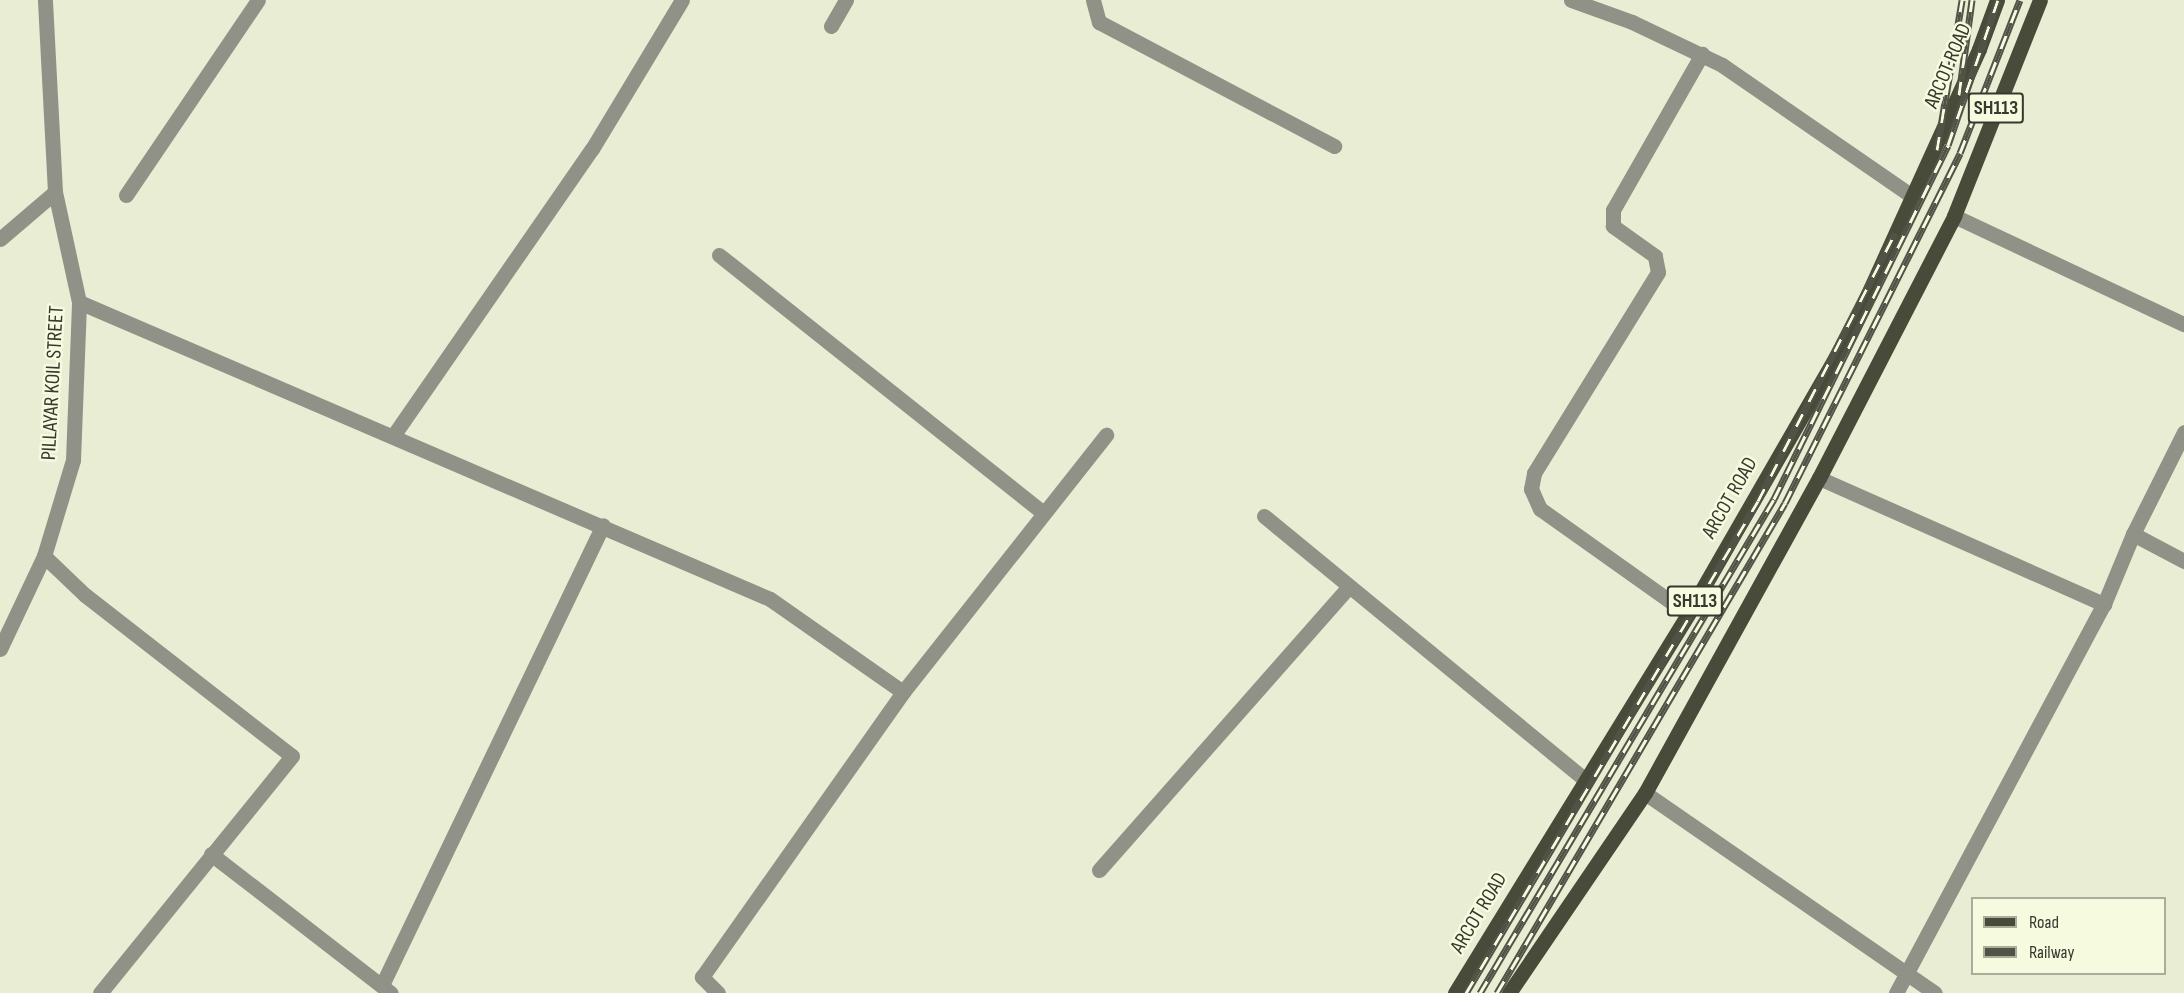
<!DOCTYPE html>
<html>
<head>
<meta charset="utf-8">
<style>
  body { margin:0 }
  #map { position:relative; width:2184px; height:993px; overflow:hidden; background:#e9edd3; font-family:"Sofia Sans Condensed",sans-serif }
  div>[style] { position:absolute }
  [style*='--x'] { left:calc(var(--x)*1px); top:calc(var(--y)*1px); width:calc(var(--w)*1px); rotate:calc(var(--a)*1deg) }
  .minor>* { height:15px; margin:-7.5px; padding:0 7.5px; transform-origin:7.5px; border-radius:7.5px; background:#909287 }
  .major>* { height:15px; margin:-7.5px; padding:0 7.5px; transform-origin:7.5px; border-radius:7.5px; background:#484b39 }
  .rail>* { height:7px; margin-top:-3.5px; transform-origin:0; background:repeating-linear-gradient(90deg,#f6fbe0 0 14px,#525347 0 28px); box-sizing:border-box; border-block:2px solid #525347 }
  span { translate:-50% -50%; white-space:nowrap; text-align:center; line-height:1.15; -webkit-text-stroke:5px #f6fbe0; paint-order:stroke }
  .shield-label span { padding:2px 4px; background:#f6fbe0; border:2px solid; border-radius:4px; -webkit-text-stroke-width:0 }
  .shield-label { font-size:20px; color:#37382e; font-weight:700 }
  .street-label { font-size:21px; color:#37382e }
  .legend { position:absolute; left:1971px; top:897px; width:195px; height:78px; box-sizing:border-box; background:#f6fbe0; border:2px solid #aaad99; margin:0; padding:8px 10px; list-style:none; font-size:18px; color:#37382e }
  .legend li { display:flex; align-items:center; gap:12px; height:30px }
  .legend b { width:30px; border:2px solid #aaad99 }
</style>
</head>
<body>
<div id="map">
  <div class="minor">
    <i style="--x:1093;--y:0;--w:23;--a:75"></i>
    <i style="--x:1099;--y:22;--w:266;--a:27.8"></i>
    <i style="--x:1571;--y:0;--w:65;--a:19.8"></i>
    <i style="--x:1632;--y:22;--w:100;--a:25.5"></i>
    <i style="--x:1722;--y:65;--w:232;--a:34.6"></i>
    <i style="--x:831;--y:26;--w:30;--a:-60"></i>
    <i style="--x:126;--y:195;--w:235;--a:-55.9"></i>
    <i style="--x:1954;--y:216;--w:254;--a:25.2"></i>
    <i style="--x:0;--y:239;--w:72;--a:-40.5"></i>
    <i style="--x:719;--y:255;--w:414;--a:38.5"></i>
    <i style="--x:79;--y:302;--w:752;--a:23.26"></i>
    <i style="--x:770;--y:599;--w:162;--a:35"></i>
    <i style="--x:393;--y:436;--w:349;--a:-55.3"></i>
    <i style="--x:592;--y:149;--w:174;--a:-58.9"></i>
    <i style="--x:1819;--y:478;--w:312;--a:23.9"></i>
    <i style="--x:1264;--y:516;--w:414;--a:39.4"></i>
    <i style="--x:2133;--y:534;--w:58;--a:27.9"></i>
    <i style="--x:44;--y:556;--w:57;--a:43.6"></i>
    <i style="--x:85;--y:595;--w:262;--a:37.9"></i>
    <i style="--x:292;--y:756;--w:305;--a:129"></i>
    <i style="--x:1688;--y:614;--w:181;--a:-144.6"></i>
    <i style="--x:1540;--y:509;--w:22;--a:-114"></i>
    <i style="--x:1531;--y:489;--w:16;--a:-79"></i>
    <i style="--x:1534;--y:473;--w:236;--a:-58.3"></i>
    <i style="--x:1658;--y:272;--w:16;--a:-101"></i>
    <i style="--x:1655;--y:256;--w:52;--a:-144.5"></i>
    <i style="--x:1613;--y:226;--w:16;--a:-90"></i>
    <i style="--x:1613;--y:210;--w:180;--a:-60.3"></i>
    <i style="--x:0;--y:649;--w:103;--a:-64.7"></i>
    <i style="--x:44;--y:556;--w:100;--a:-73.2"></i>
    <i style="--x:73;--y:460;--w:158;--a:-87.8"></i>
    <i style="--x:79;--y:302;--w:113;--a:-102.3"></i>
    <i style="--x:55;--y:192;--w:192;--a:-93"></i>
    <i style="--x:1645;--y:793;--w:352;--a:34.6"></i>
    <i style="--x:211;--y:854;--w:227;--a:37.7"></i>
    <i style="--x:1099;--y:870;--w:376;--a:-48.6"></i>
    <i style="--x:382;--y:985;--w:510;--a:-64.34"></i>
    <i style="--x:718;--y:993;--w:23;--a:-135"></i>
    <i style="--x:702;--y:977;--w:349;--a:-54.8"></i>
    <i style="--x:903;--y:692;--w:328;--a:-51.7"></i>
    <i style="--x:1896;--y:993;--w:441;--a:-61.9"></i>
    <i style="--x:2104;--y:604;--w:76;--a:-67.5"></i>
    <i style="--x:2133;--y:534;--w:114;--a:-63.4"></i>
  </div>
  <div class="major">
    <i style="--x:1455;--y:993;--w:445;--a:-58.4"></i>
    <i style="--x:1688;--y:614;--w:331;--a:-60.1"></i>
    <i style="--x:1853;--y:327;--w:305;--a:-65.6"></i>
    <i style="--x:1979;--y:49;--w:52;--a:-69.8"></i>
    <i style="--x:1509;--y:993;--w:242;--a:-55.8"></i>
    <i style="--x:1645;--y:793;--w:360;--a:-61.1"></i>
    <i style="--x:1819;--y:478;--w:295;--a:-62.7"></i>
    <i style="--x:1954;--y:216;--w:232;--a:-68.3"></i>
  </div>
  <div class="rail">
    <i style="--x:1959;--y:95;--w:96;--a:-82.2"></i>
    <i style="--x:1937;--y:150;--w:152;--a:-80.5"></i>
    <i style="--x:1466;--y:993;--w:572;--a:-59.31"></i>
    <i style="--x:1758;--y:501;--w:301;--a:-62.9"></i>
    <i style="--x:1480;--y:993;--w:575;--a:-59.24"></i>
    <i style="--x:1774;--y:499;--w:394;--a:-63.8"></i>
    <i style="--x:1948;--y:145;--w:153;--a:-71"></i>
    <i style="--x:1497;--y:993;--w:568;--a:-59.55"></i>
    <i style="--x:1785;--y:503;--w:391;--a:-63.4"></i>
    <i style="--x:1960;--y:153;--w:164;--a:-68.6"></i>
  </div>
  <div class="shield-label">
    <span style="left:1996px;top:108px">SH113</span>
    <span style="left:1695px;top:601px">SH113</span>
  </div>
  <div class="street-label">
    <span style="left:1948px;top:66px;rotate:-67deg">ARCOT ROAD</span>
    <span style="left:53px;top:383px;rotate:-87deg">PILLAYAR KOIL STREET</span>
    <span style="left:1730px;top:498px;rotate:-60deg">ARCOT ROAD</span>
    <span style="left:1479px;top:913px;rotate:-59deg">ARCOT ROAD</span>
  </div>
  <ul class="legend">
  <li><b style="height:8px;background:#484b39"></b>Road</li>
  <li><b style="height:8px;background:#525347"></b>Railway</li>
  </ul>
</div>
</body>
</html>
